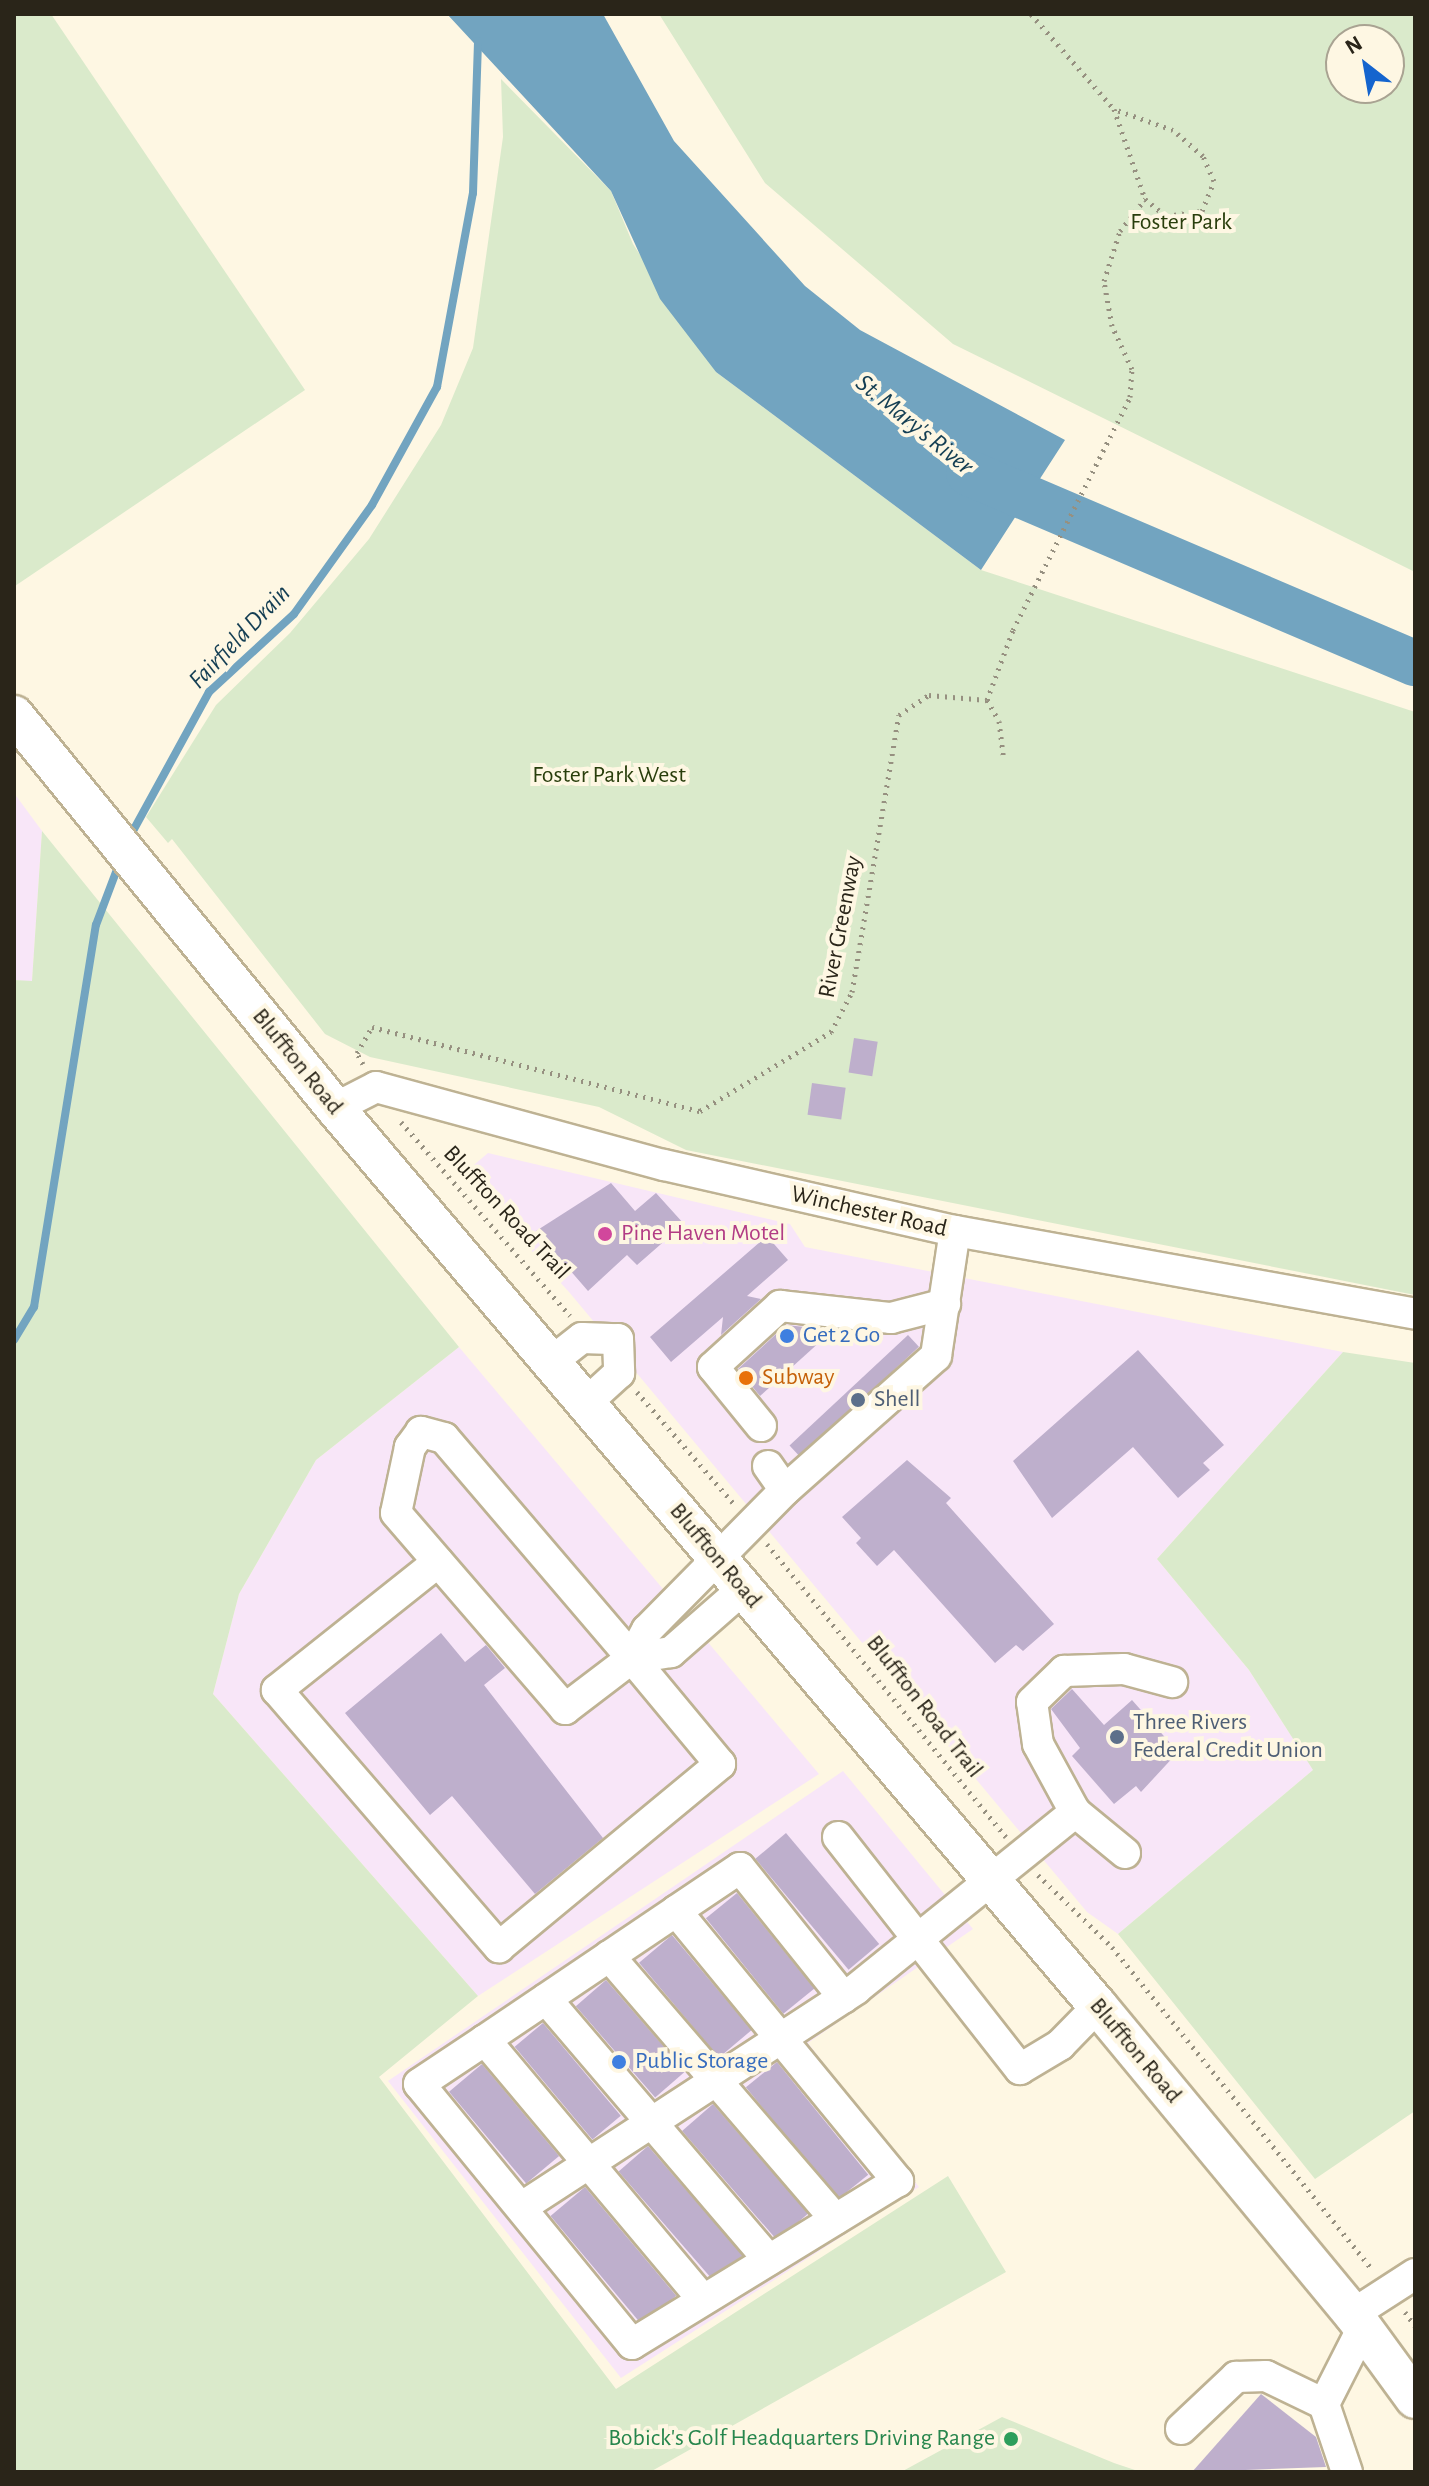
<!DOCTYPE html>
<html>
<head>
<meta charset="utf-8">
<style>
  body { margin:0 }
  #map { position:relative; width:1429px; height:2486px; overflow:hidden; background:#fef7e3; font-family:"Alegreya Sans",sans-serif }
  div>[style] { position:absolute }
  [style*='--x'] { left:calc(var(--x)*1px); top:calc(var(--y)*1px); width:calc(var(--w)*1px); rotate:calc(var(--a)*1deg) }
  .commercial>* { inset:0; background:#f8e6f8 }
  .green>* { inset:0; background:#daeacb }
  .water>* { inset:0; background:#72a4c0 }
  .stream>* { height:8px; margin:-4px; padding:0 4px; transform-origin:4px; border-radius:4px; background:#72a4c0 }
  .river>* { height:46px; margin:-23px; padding:0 23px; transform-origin:23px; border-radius:23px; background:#72a4c0 }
  .building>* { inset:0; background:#beafcc; transform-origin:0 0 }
  .path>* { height:5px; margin-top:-2.5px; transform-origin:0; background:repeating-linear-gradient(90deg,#969080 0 2px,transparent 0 8px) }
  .roads { filter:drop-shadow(2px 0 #beb293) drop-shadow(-2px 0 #beb293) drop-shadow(0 2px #beb293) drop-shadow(0 -2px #beb293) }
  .minor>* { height:30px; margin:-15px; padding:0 15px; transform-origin:15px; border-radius:15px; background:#fff }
  .major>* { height:38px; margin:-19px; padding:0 19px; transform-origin:19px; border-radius:19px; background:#fff }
  .dots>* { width:22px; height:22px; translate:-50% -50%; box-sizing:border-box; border:4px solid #fef7e3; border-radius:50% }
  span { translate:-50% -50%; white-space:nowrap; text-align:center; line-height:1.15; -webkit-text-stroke:8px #fef7e3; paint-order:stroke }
  .park-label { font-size:24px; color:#293e0c }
  .street-label { font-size:24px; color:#2a2519 }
  .hotel-label { font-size:24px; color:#b23c85 }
  .left { translate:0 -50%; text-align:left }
  .shop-label { font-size:24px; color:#366cbe }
  .food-label { font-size:24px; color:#c56008 }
  .service-label { font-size:24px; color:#4e5e75 }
  .leisure-label { font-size:24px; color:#27864d }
  .right { translate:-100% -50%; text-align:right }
  .water-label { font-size:26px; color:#143e53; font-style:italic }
  .frame { position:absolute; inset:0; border:16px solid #2a2519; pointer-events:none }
  .north { position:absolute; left:1325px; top:24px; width:80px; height:80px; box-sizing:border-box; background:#fef7e3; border:2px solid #a9a392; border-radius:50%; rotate:329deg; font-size:22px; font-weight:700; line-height:32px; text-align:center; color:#2a2519 }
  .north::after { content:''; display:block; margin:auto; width:28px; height:36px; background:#1464ce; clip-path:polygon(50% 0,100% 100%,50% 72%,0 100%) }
</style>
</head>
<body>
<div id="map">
  <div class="commercial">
    <i style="clip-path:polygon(14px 793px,42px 831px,32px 982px,14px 980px)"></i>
    <i style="clip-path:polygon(488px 1153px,790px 1224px,805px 1247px,1343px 1352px,1157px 1559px,1249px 1670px,1313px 1770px,1118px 1934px,1087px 1912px,569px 1292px,462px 1175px)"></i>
    <i style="clip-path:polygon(459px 1347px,819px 1774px,478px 1996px,213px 1694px,239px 1594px,316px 1460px)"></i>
    <i style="clip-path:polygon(843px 1771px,973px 1929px,808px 2043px,919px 2187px,621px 2378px,388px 2081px)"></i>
  </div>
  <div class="green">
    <i style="clip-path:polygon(14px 14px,51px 14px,305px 390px,15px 586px)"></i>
    <i style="clip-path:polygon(evenodd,659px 14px,1415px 14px,1415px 572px,953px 344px,765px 183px,659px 14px,1341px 40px,1389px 40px,1389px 88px,1341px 88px,1341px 40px)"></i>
    <i style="clip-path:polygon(501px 79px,611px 191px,633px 244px,716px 372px,981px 570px,1415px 712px,1415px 1295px,686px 1150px,599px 1107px,370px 1057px,325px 1034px,172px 839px,168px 843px,146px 817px,216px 705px,290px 633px,369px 539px,441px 425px,473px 348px,503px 137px)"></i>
    <i style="clip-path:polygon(42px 831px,459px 1347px,316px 1460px,239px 1594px,213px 1694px,478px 1996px,379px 2077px,616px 2389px,948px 2176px,1006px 2272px,650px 2472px,14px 2472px,14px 980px,32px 981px)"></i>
    <i style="clip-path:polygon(1343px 1352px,1415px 1363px,1415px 2111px,1315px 2179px,1118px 1934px,1313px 1770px,1249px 1670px,1157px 1559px)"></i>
    <i style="clip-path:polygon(1002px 2417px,1114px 2463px,1141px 2472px,901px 2472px)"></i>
  </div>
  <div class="water">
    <i style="clip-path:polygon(447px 14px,603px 14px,674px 141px,805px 286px,860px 330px,1065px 440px,981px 570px,716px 372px,660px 299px,611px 191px)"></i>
  </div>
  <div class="stream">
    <i style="--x:128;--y:840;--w:169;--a:-61.3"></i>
    <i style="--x:209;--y:692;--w:115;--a:-42.5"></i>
    <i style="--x:294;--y:614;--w:134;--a:-54.4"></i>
    <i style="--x:372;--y:505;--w:135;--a:-61.2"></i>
    <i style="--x:437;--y:387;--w:197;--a:-79.5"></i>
    <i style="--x:473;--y:193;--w:152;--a:-88.1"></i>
    <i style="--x:14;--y:1340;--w:39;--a:-59"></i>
    <i style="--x:34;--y:1307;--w:387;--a:-80.8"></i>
    <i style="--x:96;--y:925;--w:65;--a:-69.3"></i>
  </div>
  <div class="river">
    <i style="--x:969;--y:473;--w:485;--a:23.1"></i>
  </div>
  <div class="building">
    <i style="left:854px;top:1038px;width:24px;height:35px;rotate:9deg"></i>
    <i style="left:812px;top:1083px;width:34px;height:32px;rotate:8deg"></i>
    <i style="clip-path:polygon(611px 1183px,635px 1211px,656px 1193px,684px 1224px,637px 1265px,627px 1255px,588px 1291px,536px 1231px)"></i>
    <i style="clip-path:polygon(767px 1236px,788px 1260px,747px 1296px,761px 1299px,721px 1335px,723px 1317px,671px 1362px,650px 1337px)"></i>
    <i style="clip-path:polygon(786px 1325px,833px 1330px,760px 1396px,738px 1369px)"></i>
    <i style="left:908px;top:1335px;width:16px;height:162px;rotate:47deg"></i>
    <i style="clip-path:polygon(1138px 1350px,1224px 1445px,1203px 1463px,1210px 1470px,1178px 1498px,1133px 1447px,1052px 1518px,1013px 1461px)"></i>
    <i style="clip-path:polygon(907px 1460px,951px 1498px,946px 1503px,1054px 1624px,1023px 1651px,1016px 1645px,995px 1663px,894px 1550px,877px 1566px,856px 1543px,861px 1538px,842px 1517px)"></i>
    <i style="clip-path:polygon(441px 1633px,465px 1662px,486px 1645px,505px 1668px,484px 1685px,603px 1838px,535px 1894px,452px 1796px,430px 1815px,345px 1713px)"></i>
    <i style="clip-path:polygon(1072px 1689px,1104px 1725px,1132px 1700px,1178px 1752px,1141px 1792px,1136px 1786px,1114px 1804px,1072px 1756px,1080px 1748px,1051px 1709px)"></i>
    <i style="left:786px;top:1833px;width:145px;height:40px;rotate:50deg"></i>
    <i style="left:737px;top:1893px;width:123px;height:40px;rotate:51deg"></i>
    <i style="left:672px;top:1935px;width:124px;height:43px;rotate:50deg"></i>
    <i style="left:606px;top:1980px;width:121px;height:40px;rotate:49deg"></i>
    <i style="left:543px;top:2023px;width:121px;height:37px;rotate:50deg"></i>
    <i style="left:777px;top:2062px;width:145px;height:40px;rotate:51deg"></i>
    <i style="left:482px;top:2064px;width:120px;height:43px;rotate:50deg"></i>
    <i style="left:713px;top:2104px;width:145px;height:41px;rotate:49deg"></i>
    <i style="left:648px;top:2146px;width:145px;height:39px;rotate:49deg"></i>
    <i style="left:585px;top:2187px;width:142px;height:45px;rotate:50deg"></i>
    <i style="clip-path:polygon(1261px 2394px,1316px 2437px,1326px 2467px,1192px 2472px)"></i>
  </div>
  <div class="path">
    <i style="--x:1031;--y:14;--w:126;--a:48.9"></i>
    <i style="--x:1114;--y:109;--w:95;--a:71"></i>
    <i style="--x:1145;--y:199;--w:27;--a:39"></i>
    <i style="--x:1166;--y:216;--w:36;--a:-8"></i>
    <i style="--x:1202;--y:211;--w:32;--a:-68"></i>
    <i style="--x:1214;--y:181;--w:27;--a:-114"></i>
    <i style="--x:1203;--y:156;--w:40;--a:-139"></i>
    <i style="--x:1173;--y:130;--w:63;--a:-160.4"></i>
    <i style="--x:987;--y:700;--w:24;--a:60"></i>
    <i style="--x:999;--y:721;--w:34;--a:83"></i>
    <i style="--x:363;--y:1064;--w:13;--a:-119"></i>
    <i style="--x:357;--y:1053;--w:30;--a:-60"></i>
    <i style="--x:372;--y:1027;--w:339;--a:14.4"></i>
    <i style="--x:700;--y:1111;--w:153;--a:-31.1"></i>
    <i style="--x:831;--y:1032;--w:45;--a:-62.3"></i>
    <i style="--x:852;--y:992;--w:281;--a:-80.4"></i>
    <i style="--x:899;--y:715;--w:36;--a:-34"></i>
    <i style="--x:929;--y:695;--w:58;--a:4.9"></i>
    <i style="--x:987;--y:700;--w:75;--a:-69.6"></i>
    <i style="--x:1013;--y:630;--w:261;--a:-63.3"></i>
    <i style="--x:1130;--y:397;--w:28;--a:-86"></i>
    <i style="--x:1132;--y:369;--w:47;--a:-114.9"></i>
    <i style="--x:1112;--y:326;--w:46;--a:-100.1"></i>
    <i style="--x:1104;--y:281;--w:52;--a:-72.3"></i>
    <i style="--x:1120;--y:231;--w:41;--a:-52"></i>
    <i style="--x:401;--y:1122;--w:257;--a:48.9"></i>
    <i style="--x:637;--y:1392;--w:150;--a:49.1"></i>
    <i style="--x:767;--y:1544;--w:378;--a:50.8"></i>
    <i style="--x:1038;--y:1875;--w:103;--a:44.2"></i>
    <i style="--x:1112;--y:1947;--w:414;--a:51.1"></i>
    <i style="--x:1405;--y:2312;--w:17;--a:54"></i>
  </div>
  <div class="roads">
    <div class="minor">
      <i style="--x:335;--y:1108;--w:46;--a:-27.1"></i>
      <i style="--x:376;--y:1087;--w:298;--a:15.2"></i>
      <i style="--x:664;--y:1165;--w:298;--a:12.8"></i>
      <i style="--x:955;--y:1231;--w:467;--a:10.2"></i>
      <i style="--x:551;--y:1362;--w:39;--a:-38"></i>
      <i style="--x:582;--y:1338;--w:36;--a:2"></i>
      <i style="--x:618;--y:1339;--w:34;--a:88"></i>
      <i style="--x:619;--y:1373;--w:46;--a:137.6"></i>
      <i style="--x:761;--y:1426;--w:76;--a:-129.1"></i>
      <i style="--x:713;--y:1367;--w:91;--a:-42.3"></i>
      <i style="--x:780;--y:1306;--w:112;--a:6.2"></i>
      <i style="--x:891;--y:1318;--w:56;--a:-14.5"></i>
      <i style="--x:768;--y:1466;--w:29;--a:55"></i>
      <i style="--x:438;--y:1562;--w:206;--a:141.5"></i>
      <i style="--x:277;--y:1690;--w:340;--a:49.2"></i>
      <i style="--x:499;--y:1947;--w:287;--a:-39.6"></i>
      <i style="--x:720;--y:1764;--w:138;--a:-129.7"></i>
      <i style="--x:632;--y:1658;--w:289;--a:-130.5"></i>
      <i style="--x:444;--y:1438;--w:24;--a:-165"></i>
      <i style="--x:421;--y:1432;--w:19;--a:126"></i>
      <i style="--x:410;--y:1447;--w:67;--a:102"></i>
      <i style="--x:396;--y:1513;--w:259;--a:49.2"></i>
      <i style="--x:565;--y:1709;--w:84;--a:-37.3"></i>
      <i style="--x:743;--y:1589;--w:96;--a:138.8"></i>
      <i style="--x:671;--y:1652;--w:39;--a:171"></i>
      <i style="--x:632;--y:1658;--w:32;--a:-62"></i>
      <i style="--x:647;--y:1630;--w:197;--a:-45.4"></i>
      <i style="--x:785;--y:1490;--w:202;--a:-41.6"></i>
      <i style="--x:936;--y:1356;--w:126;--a:-81.4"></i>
      <i style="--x:838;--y:1837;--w:295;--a:51.9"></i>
      <i style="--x:1020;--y:2069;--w:47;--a:-31"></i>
      <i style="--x:1060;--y:2045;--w:54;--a:-45.7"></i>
      <i style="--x:1125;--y:1853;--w:65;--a:-140.6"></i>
      <i style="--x:1075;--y:1812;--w:77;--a:-118.6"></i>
      <i style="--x:1038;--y:1744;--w:42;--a:-98.1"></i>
      <i style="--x:1032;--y:1702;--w:45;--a:-44.1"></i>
      <i style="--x:1064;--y:1671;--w:60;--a:-1.9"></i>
      <i style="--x:1124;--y:1669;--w:50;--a:15.2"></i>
      <i style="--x:676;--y:1911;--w:350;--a:50.6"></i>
      <i style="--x:898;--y:2181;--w:312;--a:148.5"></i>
      <i style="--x:632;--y:2344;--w:336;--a:-129.3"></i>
      <i style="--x:419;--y:2084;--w:79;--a:-33.7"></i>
      <i style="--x:485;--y:2040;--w:230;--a:-34"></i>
      <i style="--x:676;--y:1911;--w:77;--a:-33.9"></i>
      <i style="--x:740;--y:1868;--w:166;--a:51.3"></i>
      <i style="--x:609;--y:1956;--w:347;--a:49.3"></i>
      <i style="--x:546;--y:1999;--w:343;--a:49.5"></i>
      <i style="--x:485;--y:2040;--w:339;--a:50"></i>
      <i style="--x:522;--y:2207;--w:399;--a:-33.1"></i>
      <i style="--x:856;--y:1989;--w:282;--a:-38.9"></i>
      <i style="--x:1353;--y:2314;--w:74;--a:-32.8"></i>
      <i style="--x:1324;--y:2404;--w:86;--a:-63.1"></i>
      <i style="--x:1181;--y:2429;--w:76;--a:-43.4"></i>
      <i style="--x:1236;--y:2377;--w:30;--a:-2"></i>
      <i style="--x:1266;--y:2376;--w:64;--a:25.8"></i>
      <i style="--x:1324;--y:2404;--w:72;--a:71.3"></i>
    </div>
    <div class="major">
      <i style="--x:14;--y:715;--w:507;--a:50.76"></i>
      <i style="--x:335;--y:1108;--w:1178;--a:49.65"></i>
      <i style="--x:1098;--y:2006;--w:400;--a:50.4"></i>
      <i style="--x:1353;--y:2314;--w:105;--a:53.9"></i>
    </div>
  </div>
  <div class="dots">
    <i style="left:605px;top:1234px;background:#d1479c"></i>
    <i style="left:787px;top:1336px;background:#3f7fe0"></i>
    <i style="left:746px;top:1378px;background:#e8710a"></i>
    <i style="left:858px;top:1400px;background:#5c6f8a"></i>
    <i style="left:1117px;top:1737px;background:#5c6f8a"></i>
    <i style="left:619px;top:2062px;background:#3f7fe0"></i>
    <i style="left:1011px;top:2439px;background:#2e9e5b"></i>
  </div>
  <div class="park-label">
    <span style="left:1181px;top:223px">Foster Park</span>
    <span style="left:609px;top:776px">Foster Park West</span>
  </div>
  <div class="street-label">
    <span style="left:841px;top:927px;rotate:-79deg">River Greenway</span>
    <span style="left:297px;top:1062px;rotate:51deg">Bluffton Road</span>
    <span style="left:869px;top:1212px;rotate:13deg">Winchester Road</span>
    <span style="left:506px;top:1213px;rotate:47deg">Bluffton Road Trail</span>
    <span style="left:715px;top:1556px;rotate:50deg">Bluffton Road</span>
    <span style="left:924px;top:1707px;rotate:52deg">Bluffton Road Trail</span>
    <span style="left:1135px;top:2051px;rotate:50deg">Bluffton Road</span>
  </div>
  <div class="hotel-label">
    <span class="left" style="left:621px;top:1234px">Pine Haven Motel</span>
  </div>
  <div class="shop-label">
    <span class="left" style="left:803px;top:1336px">Get 2 Go</span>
    <span class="left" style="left:635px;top:2062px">Public Storage</span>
  </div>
  <div class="food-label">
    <span class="left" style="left:762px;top:1378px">Subway</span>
  </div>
  <div class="service-label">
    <span class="left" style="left:874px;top:1400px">Shell</span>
    <span class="left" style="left:1133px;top:1737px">Three Rivers<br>Federal Credit Union</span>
  </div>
  <div class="leisure-label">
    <span class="right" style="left:995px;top:2439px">Bobick's Golf Headquarters Driving Range</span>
  </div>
  <div class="water-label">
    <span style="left:914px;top:425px;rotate:39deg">St. Mary's River</span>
    <span style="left:240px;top:637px;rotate:-46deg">Fairfield Drain</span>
  </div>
  <div class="frame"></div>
  <div class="north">N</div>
</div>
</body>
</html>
